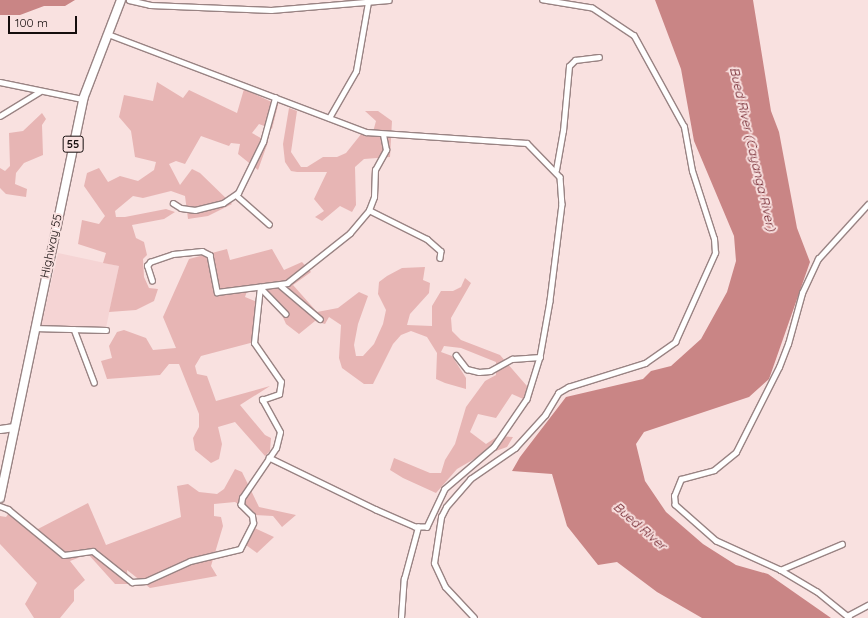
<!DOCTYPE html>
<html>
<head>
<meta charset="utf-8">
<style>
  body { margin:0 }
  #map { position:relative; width:868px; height:618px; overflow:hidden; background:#f9e1e0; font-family:Quicksand,sans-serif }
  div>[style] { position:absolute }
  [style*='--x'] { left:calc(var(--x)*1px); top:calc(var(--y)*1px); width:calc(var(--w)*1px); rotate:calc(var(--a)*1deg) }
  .built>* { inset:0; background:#f5d4d4 }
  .green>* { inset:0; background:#e7b5b4 }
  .water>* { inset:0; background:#c98585 }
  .roads { filter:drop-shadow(1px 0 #998383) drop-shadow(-1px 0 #998383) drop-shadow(0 1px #998383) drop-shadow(0 -1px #998383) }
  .street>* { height:4.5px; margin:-2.25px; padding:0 2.25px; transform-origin:2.25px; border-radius:2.25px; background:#fff }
  .primary>* { height:7px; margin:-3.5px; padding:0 3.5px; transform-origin:3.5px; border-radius:3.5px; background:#fff }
  .highway>* { height:8px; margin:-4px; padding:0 4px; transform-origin:4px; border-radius:4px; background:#fff }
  span { translate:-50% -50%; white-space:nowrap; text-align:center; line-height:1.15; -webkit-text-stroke:4px #f9e1e0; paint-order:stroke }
  .shield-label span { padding:1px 3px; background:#f9e1e0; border:1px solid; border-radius:3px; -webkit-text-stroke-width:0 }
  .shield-label { font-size:11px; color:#150d0d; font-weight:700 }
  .street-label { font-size:12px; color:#150d0d }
  .water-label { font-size:13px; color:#64121c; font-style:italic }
  .scale { position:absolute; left:8px; top:16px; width:69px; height:18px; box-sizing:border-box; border:2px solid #150d0d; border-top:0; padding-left:5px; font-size:12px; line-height:14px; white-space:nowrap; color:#150d0d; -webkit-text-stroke:3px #f9e1e0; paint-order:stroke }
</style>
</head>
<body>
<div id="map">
  <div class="built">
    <i style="clip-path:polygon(58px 253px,119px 266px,106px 328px,41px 326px)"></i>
  </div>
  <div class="green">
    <i style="clip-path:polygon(157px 82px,183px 98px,189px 90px,237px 113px,244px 89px,278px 105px,272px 129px,259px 124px,252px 133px,268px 142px,258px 170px,238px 154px,240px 144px,231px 143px,229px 146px,201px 136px,185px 164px,176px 161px,169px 164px,180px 185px,192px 169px,200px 173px,232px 204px,208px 216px,188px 219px,185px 196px,171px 191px,143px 198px,133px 196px,115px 211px,116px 217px,125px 217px,166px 209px,175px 212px,164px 219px,132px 225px,136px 238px,144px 242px,147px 255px,143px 259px,144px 277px,149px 288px,158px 289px,154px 301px,136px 310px,109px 312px,119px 266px,103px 263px,106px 253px,78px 244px,82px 220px,99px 224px,105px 216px,84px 186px,87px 173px,99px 168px,108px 182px,120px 176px,138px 181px,154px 170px,156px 162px,135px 157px,131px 131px,119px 117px,124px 95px,153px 101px)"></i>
    <i style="clip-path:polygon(289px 108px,297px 111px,291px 152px,301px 167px,307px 167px,323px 157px,337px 157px,346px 153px,366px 128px,373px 132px,376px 121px,365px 111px,378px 111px,392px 121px,390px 157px,364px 159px,355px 167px,356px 205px,352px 212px,340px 206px,322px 221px,315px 217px,324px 211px,314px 199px,327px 172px,297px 172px,291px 171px,285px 162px,283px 144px)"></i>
    <i style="clip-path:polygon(42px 113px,46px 119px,42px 125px,43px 155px,24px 163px,16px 173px,15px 184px,27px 189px,26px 197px,6px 194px,0 188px,0 168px,5px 171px,10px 166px,9px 133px,23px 131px)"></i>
    <i style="clip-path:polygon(227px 249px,230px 260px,272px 249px,284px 270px,302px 262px,311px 272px,293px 285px,317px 312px,338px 308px,359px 292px,368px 296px,358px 324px,354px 345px,356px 356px,363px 356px,374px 344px,383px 324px,386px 310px,378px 294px,379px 282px,387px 276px,402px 268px,425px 267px,423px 280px,430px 283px,429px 293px,410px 314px,407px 325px,432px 326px,432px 306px,441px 291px,453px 291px,461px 287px,465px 278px,471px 283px,451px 318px,452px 331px,461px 340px,500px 355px,533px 393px,530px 402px,512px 394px,496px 418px,478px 414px,470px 432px,486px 444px,498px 436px,513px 437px,507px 447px,476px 458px,457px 469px,436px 493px,403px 478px,390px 470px,394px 458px,430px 473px,441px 473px,445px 460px,455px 444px,466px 407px,485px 381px,496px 375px,496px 362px,461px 348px,444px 346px,441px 352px,452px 356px,466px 378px,466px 389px,445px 383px,436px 379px,437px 353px,427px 337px,411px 331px,401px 335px,393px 344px,373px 384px,364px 384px,342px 368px,339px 358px,341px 325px,329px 317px,325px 324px,315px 321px,299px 334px,286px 324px,274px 297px,258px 289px,247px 291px,245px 297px,262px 304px,256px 329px,258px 341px,201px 356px,195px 366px,197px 374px,207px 376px,216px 401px,270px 386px,240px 405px,265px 435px,271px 438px,270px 451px,265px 456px,235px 422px,218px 427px,222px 444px,219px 459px,211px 463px,195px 450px,193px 438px,199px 427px,199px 414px,179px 364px,169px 364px,160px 375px,107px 379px,101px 361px,112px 358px,109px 346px,117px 332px,124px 330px,146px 338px,153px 350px,176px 348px,163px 317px,189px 259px)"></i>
    <i style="clip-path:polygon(235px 469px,242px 472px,259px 507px,296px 515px,282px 527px,273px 516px,255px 515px,235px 502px,214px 504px,214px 516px,221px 517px,223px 526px,211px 566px,217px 576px,150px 588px,127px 570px,128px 584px,115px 584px,88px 554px,70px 561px,85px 580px,74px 590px,74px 601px,60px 618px,34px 618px,25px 604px,37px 583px,0 544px,0 516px,6px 517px,12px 509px,36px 530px,88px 503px,106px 545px,181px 517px,177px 486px,188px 484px,199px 492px,217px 494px,224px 489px)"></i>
    <i style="clip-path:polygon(250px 526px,274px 537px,257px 553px,246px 545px)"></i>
  </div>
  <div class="water">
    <i style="clip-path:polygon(0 0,75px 0,65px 6px,44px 6px,20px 15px,0 15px)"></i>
    <i style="clip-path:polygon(655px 0,753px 0,771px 111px,779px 132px,797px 228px,810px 262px,769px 379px,749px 397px,644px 432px,636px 444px,645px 481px,666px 512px,703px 544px,736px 565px,768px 574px,831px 618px,702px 618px,657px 592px,617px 562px,598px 565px,567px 526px,552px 474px,512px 471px,520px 457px,566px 397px,643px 379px,651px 371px,671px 366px,701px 339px,727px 292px,736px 261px,734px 236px,694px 141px,681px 69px)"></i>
  </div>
  <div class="roads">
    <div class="street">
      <i style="--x:129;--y:0;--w:22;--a:13"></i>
      <i style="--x:150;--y:5;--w:121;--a:2.4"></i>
      <i style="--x:271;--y:10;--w:118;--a:-4.8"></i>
      <i style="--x:108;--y:34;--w:276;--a:20.8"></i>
      <i style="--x:366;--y:132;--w:161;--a:3.9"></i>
      <i style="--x:527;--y:143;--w:47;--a:45.9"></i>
      <i style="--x:560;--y:177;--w:27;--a:86"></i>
      <i style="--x:562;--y:204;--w:98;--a:97.1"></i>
      <i style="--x:550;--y:301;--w:57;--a:100.1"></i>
      <i style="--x:540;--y:357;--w:44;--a:107.2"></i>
      <i style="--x:527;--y:399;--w:58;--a:124.5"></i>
      <i style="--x:494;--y:447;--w:65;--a:139.4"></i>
      <i style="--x:445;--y:489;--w:42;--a:115.3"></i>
      <i style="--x:427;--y:527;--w:12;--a:180"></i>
      <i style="--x:415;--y:527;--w:43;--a:-156.4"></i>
      <i style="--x:376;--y:510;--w:119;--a:-154.1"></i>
      <i style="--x:0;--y:82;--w:85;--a:11.6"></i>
      <i style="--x:0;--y:116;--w:46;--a:-31.6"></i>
      <i style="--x:329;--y:118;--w:54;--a:-60.1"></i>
      <i style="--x:356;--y:71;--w:70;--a:-80.1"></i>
      <i style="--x:556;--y:170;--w:40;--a:-80"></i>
      <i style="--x:563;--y:131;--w:65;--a:-84.7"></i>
      <i style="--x:569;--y:66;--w:8;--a:-45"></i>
      <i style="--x:575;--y:60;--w:24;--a:-7"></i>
      <i style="--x:236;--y:195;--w:44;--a:41.3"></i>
      <i style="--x:173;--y:203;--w:9;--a:32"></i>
      <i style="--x:181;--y:208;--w:14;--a:8"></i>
      <i style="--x:195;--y:210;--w:29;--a:-14"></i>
      <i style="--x:223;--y:203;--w:18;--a:-34"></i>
      <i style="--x:238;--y:193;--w:57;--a:-63.9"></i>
      <i style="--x:263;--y:142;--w:46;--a:-74.7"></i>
      <i style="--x:369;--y:210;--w:65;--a:26.6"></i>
      <i style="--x:427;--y:239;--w:18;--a:41"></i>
      <i style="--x:441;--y:251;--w:7;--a:98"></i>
      <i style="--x:152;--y:281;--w:16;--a:-108"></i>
      <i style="--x:147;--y:266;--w:5;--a:-53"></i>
      <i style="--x:150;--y:262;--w:24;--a:-19"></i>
      <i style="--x:173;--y:254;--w:29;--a:-6"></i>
      <i style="--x:202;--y:251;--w:9;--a:27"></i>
      <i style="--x:210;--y:255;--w:38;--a:79"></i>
      <i style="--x:217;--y:292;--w:71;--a:-7.3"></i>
      <i style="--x:287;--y:283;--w:80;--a:-38.4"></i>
      <i style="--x:350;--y:233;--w:30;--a:-50"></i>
      <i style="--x:369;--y:210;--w:14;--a:-69"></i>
      <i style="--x:374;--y:197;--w:27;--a:-88"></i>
      <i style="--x:375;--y:170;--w:23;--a:-61"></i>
      <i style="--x:386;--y:150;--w:15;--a:-101"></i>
      <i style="--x:281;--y:286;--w:51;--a:40.2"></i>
      <i style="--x:260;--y:287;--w:37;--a:46"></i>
      <i style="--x:34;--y:328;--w:72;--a:1.6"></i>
      <i style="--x:74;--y:329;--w:57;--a:69.3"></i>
      <i style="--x:456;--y:355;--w:18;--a:52"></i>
      <i style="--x:467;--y:369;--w:12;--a:14"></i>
      <i style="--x:479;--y:372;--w:11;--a:-5"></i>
      <i style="--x:490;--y:371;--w:25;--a:-29"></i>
      <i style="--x:512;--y:359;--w:28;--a:-4"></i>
      <i style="--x:0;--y:506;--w:9;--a:21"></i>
      <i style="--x:8;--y:509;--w:72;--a:39.4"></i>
      <i style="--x:64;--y:555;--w:29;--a:-8"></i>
      <i style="--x:93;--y:551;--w:50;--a:38.5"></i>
      <i style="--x:132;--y:582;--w:14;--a:-4"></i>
      <i style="--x:146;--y:581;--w:48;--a:-24.4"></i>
      <i style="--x:190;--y:561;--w:51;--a:-13.5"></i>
      <i style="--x:240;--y:549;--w:29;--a:-63"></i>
      <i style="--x:253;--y:523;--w:7;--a:-98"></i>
      <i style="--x:252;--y:516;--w:16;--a:-135"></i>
      <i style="--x:241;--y:505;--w:7;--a:-82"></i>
      <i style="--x:242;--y:498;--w:60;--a:-55.8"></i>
      <i style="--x:276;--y:448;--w:16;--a:-76"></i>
      <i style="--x:280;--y:432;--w:37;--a:-119"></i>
      <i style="--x:262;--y:400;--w:18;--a:-19"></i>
      <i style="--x:279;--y:394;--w:12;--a:-81"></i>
      <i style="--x:281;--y:382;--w:47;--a:-124.7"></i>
      <i style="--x:254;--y:343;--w:56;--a:-83.9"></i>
      <i style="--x:780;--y:570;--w:67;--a:-22.8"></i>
      <i style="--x:847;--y:616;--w:24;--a:-28"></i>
      <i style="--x:401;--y:618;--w:39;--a:-86"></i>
      <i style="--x:404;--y:579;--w:54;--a:-74.9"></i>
      <i style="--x:474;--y:618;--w:42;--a:-133.1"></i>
      <i style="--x:445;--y:587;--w:26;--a:-115"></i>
      <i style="--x:434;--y:563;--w:47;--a:-81.3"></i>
      <i style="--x:441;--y:517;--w:11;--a:-63"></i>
      <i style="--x:446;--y:507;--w:37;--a:-49"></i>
      <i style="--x:470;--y:479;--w:55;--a:-34.6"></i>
      <i style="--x:515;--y:448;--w:45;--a:-47.7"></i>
      <i style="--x:545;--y:415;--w:26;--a:-59"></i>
      <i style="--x:558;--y:393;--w:12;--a:-31"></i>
      <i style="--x:568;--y:387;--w:81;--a:-17.3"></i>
      <i style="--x:645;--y:363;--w:37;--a:-35"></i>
      <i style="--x:675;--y:342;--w:98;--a:-65.8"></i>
      <i style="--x:715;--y:253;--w:14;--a:-94"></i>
      <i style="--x:714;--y:239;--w:71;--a:-107.9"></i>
      <i style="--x:692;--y:171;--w:45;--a:-100.3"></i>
      <i style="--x:684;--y:127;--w:104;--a:-118.8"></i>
      <i style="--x:634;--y:36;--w:50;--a:-146.3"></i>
      <i style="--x:592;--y:8;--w:50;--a:-170.7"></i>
      <i style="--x:849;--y:618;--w:41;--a:-140.9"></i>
      <i style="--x:817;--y:592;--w:43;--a:-149.3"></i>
      <i style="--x:780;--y:570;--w:70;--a:-155.6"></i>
      <i style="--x:716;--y:541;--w:55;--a:-138.7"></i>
      <i style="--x:675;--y:505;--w:9;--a:-96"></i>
      <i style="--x:674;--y:496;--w:18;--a:-68"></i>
      <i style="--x:681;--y:479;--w:34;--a:-15"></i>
      <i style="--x:714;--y:470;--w:28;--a:-39"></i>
      <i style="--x:736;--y:452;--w:95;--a:-63.2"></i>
      <i style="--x:779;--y:367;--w:25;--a:-69"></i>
      <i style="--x:788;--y:344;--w:53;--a:-74.6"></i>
      <i style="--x:802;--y:293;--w:38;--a:-65"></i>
      <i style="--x:818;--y:259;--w:74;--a:-47.7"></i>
    </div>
    <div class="primary">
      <i style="--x:0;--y:429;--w:14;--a:-8"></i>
    </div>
    <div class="highway">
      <i style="--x:0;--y:498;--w:408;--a:-78.2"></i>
      <i style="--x:83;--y:99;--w:106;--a:-69"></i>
    </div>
  </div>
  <div class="shield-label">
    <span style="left:73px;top:144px">55</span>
  </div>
  <div class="street-label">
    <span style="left:51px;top:246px;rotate:-78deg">Highway 55</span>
  </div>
  <div class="water-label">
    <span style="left:753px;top:149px;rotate:77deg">Bued River (Cayanga River)</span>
    <span style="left:640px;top:526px;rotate:41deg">Bued River</span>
  </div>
  <div class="scale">100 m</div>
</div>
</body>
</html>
